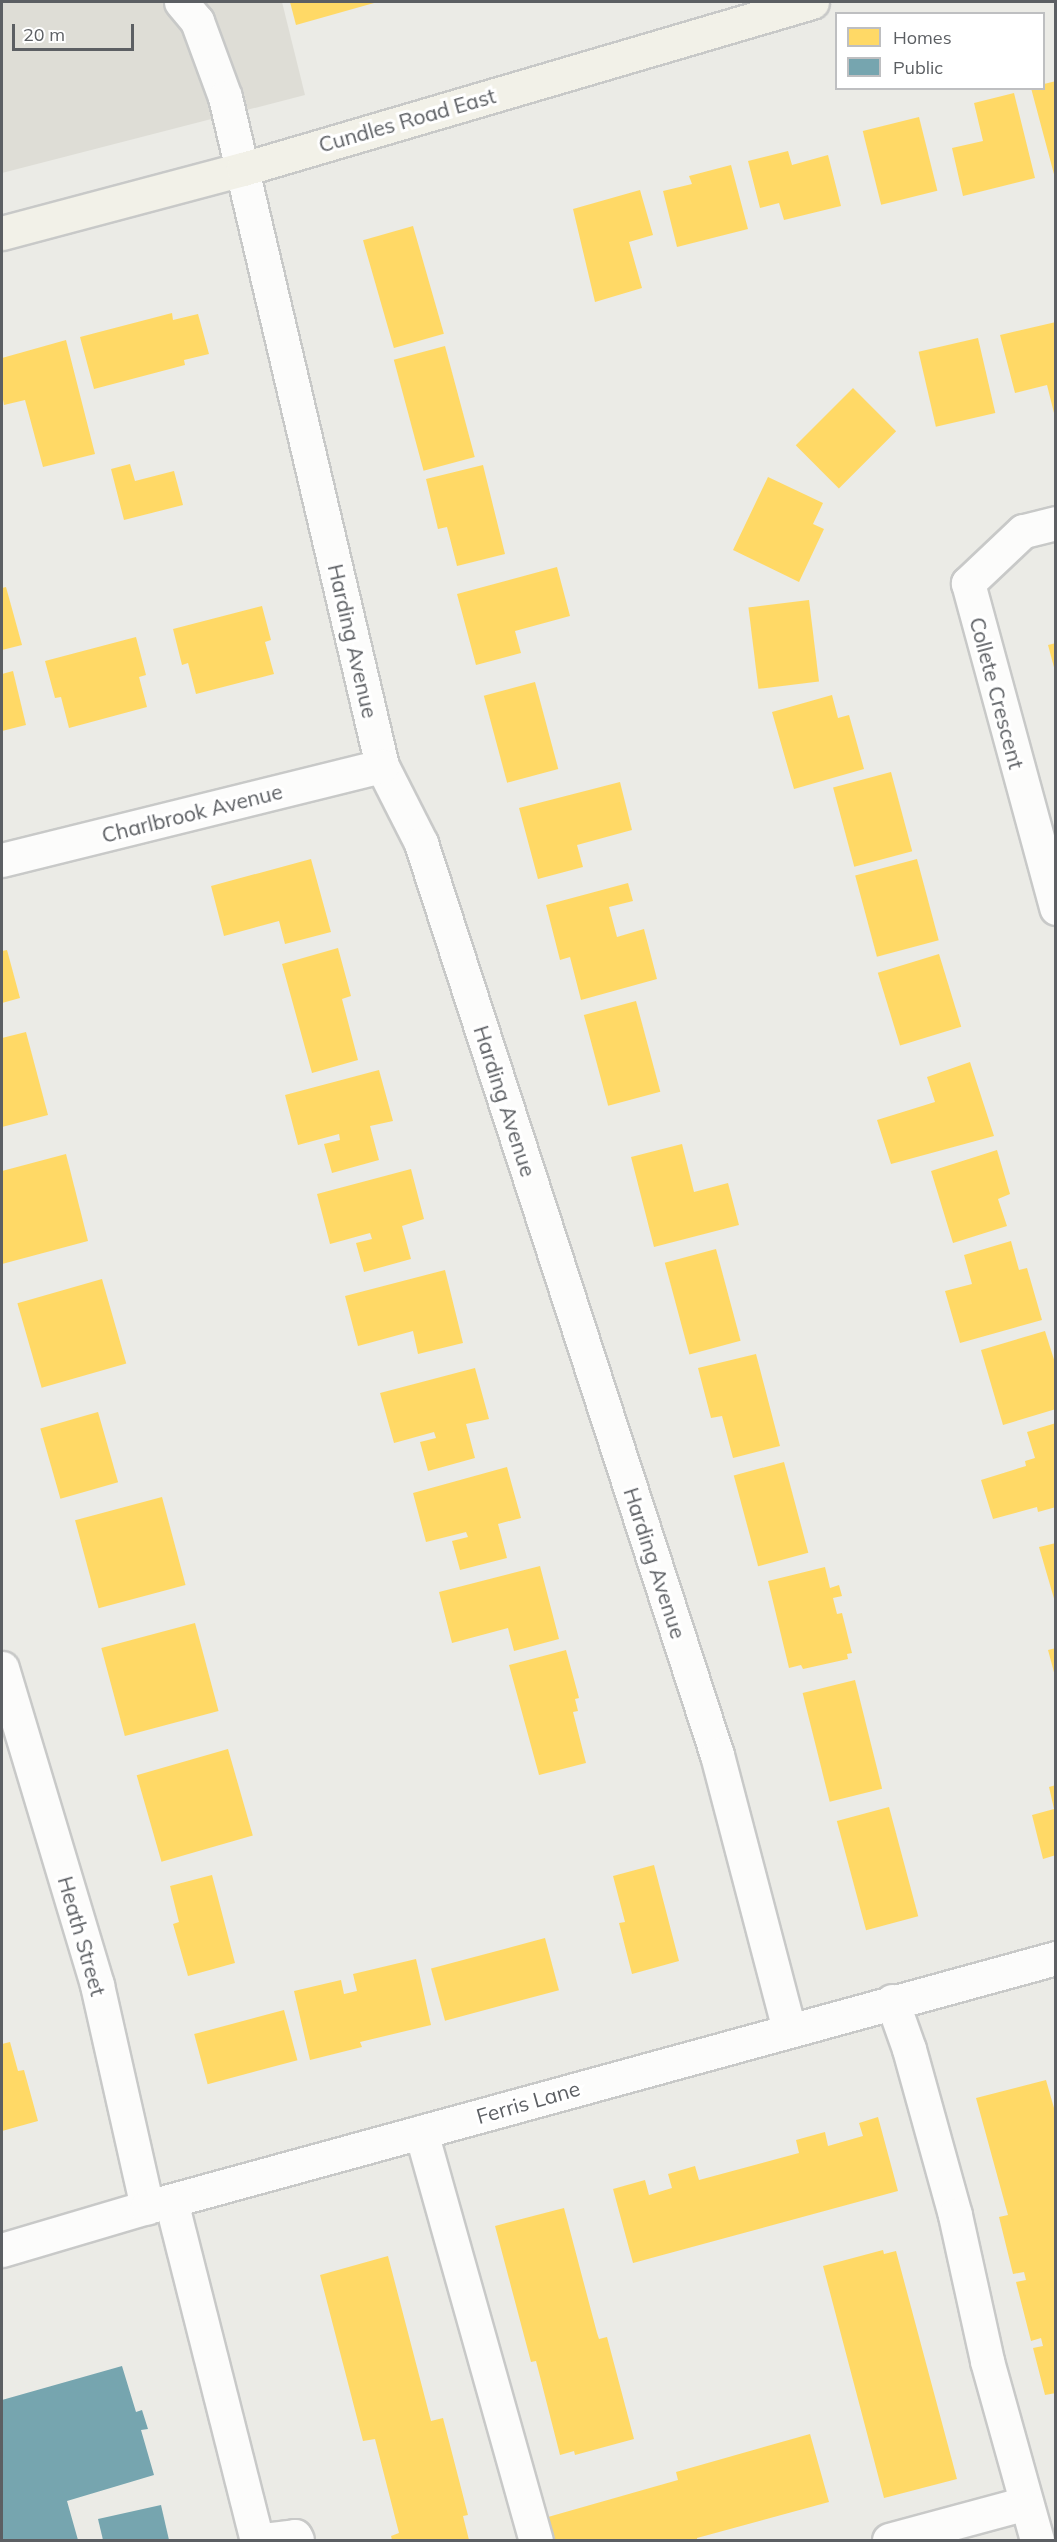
<!DOCTYPE html>
<html>
<head>
<meta charset="utf-8">
<style>
  body { margin:0 }
  #map { position:relative; width:1057px; height:2542px; overflow:hidden; background:#ebebe6; font-family:Mulish,sans-serif }
  div>[style] { position:absolute }
  [style*='--x'] { left:calc(var(--x)*1px); top:calc(var(--y)*1px); width:calc(var(--w)*1px); rotate:calc(var(--a)*1deg) }
  .education>* { inset:0; background:#deddd6 }
  .homes>* { inset:0; background:#ffd966; transform-origin:0 0 }
  .public>* { inset:0; background:#76a5af }
  .roads { filter:drop-shadow(2px 0 #c8c9c8) drop-shadow(-2px 0 #c8c9c8) drop-shadow(0 2px #c8c9c8) drop-shadow(0 -2px #c8c9c8) }
  .minor>* { height:33px; margin:-16.5px; padding:0 16.5px; transform-origin:16.5px; border-radius:16.5px; background:#fcfcfb }
  .major>* { height:33px; margin:-16.5px; padding:0 16.5px; transform-origin:16.5px; border-radius:16.5px; background:#f2f1e8 }
  span { translate:-50% -50%; white-space:nowrap; text-align:center; line-height:1.15; -webkit-text-stroke:6px #fff; paint-order:stroke }
  .street-label { font-size:21px; color:#5c5f63 }
  .frame { position:absolute; inset:0; border:3px solid #5c5f63; pointer-events:none }
  .legend { position:absolute; left:835px; top:12px; width:210px; height:78px; box-sizing:border-box; background:#fff; border:2px solid #bebfc1; margin:0; padding:8px 10px; list-style:none; font-size:18px; color:#5c5f63 }
  .legend li { display:flex; align-items:center; gap:12px; height:30px }
  .legend b { width:30px; border:2px solid #bebfc1 }
  .scale { position:absolute; left:12px; top:24px; width:122px; height:27px; box-sizing:border-box; border:3px solid #5c5f63; border-top:0; padding-left:8px; font-size:18px; line-height:21px; white-space:nowrap; color:#5c5f63; -webkit-text-stroke:4px #fff; paint-order:stroke }
</style>
</head>
<body>
<div id="map">
  <div class="education">
    <i style="clip-path:polygon(2px 2px,282px 2px,305px 95px,2px 173px)"></i>
  </div>
  <div class="homes">
    <i style="clip-path:polygon(290px 2px,373px 2px,374px 3px,296px 25px)"></i>
    <i style="clip-path:polygon(1056px 81px,1056px 178px,1055px 178px,1031px 88px,1044px 88px,1044px 84px)"></i>
    <i style="clip-path:polygon(1014px 93px,1035px 178px,963px 196px,952px 148px,983px 141px,974px 103px)"></i>
    <i style="left:919px;top:117px;width:76px;height:58px;rotate:76deg"></i>
    <i style="clip-path:polygon(788px 151px,792px 165px,828px 155px,841px 206px,784px 220px,779px 203px,760px 208px,748px 161px)"></i>
    <i style="clip-path:polygon(731px 165px,748px 229px,677px 247px,663px 191px,692px 184px,689px 176px)"></i>
    <i style="clip-path:polygon(640px 190px,653px 235px,629px 242px,642px 288px,595px 302px,573px 209px)"></i>
    <i style="left:413px;top:226px;width:112px;height:52px;rotate:74deg"></i>
    <i style="clip-path:polygon(172px 313px,173px 320px,198px 314px,209px 354px,184px 360px,185px 365px,94px 389px,80px 337px)"></i>
    <i style="clip-path:polygon(1056px 322px,1056px 417px,1055px 417px,1047px 385px,1015px 393px,1000px 335px)"></i>
    <i style="left:978px;top:338px;width:77px;height:61px;rotate:77deg"></i>
    <i style="clip-path:polygon(66px 340px,95px 454px,43px 467px,25px 400px,4px 405px,2px 394px,2px 358px)"></i>
    <i style="left:445px;top:346px;width:115px;height:53px;rotate:75deg"></i>
    <i style="left:853px;top:388px;width:61px;height:81px;rotate:45deg"></i>
    <i style="clip-path:polygon(130px 464px,135px 481px,174px 471px,183px 505px,124px 520px,111px 469px)"></i>
    <i style="clip-path:polygon(483px 465px,505px 554px,457px 566px,447px 527px,438px 529px,426px 479px)"></i>
    <i style="clip-path:polygon(768px 477px,823px 503px,813px 524px,824px 529px,799px 582px,733px 550px)"></i>
    <i style="clip-path:polygon(557px 567px,570px 616px,515px 631px,521px 653px,476px 665px,457px 594px)"></i>
    <i style="clip-path:polygon(6px 587px,22px 645px,2px 650px,2px 588px)"></i>
    <i style="left:809px;top:600px;width:82px;height:61px;rotate:83deg"></i>
    <i style="clip-path:polygon(262px 606px,271px 640px,265px 642px,274px 674px,196px 694px,188px 663px,182px 665px,173px 629px)"></i>
    <i style="clip-path:polygon(136px 637px,146px 675px,139px 677px,147px 707px,69px 728px,61px 697px,55px 698px,45px 661px)"></i>
    <i style="clip-path:polygon(1056px 643px,1056px 671px,1055px 671px,1048px 645px)"></i>
    <i style="clip-path:polygon(13px 671px,26px 725px,2px 731px,2px 674px)"></i>
    <i style="left:535px;top:682px;width:90px;height:53px;rotate:75deg"></i>
    <i style="clip-path:polygon(832px 695px,838px 718px,849px 715px,864px 769px,794px 789px,772px 712px)"></i>
    <i style="left:891px;top:772px;width:82px;height:60px;rotate:75deg"></i>
    <i style="clip-path:polygon(620px 782px,632px 830px,577px 845px,583px 867px,538px 879px,519px 808px)"></i>
    <i style="clip-path:polygon(311px 859px,331px 932px,285px 944px,279px 921px,224px 936px,211px 886px)"></i>
    <i style="left:917px;top:859px;width:84px;height:64px;rotate:75deg"></i>
    <i style="clip-path:polygon(628px 883px,633px 901px,609px 907px,617px 937px,644px 929px,657px 979px,581px 1000px,570px 957px,560px 960px,546px 905px)"></i>
    <i style="clip-path:polygon(338px 948px,351px 996px,342px 999px,358px 1060px,312px 1073px,282px 964px)"></i>
    <i style="clip-path:polygon(7px 950px,20px 998px,2px 1003px,2px 951px)"></i>
    <i style="left:939px;top:954px;width:76px;height:64px;rotate:73deg"></i>
    <i style="left:636px;top:1001px;width:94px;height:54px;rotate:75deg"></i>
    <i style="clip-path:polygon(26px 1032px,48px 1115px,2px 1127px,2px 1038px)"></i>
    <i style="clip-path:polygon(970px 1062px,994px 1136px,891px 1164px,877px 1120px,935px 1102px,927px 1077px)"></i>
    <i style="clip-path:polygon(379px 1070px,393px 1121px,370px 1126px,379px 1160px,332px 1173px,324px 1144px,340px 1140px,339px 1134px,298px 1145px,285px 1095px)"></i>
    <i style="clip-path:polygon(682px 1144px,694px 1192px,728px 1183px,739px 1225px,654px 1247px,631px 1157px)"></i>
    <i style="clip-path:polygon(997px 1150px,1010px 1194px,998px 1199px,1007px 1226px,953px 1243px,931px 1171px)"></i>
    <i style="clip-path:polygon(66px 1154px,88px 1241px,2px 1264px,2px 1171px)"></i>
    <i style="clip-path:polygon(411px 1169px,424px 1219px,402px 1226px,411px 1259px,364px 1272px,356px 1243px,372px 1239px,370px 1233px,330px 1244px,317px 1194px)"></i>
    <i style="clip-path:polygon(1011px 1241px,1019px 1270px,1027px 1268px,1042px 1320px,960px 1343px,945px 1291px,972px 1284px,964px 1255px)"></i>
    <i style="left:716px;top:1249px;width:95px;height:53px;rotate:75deg"></i>
    <i style="clip-path:polygon(445px 1270px,463px 1343px,418px 1354px,413px 1331px,358px 1346px,345px 1296px)"></i>
    <i style="left:102px;top:1279px;width:88px;height:88px;rotate:74deg"></i>
    <i style="clip-path:polygon(1045px 1331px,1056px 1366px,1056px 1409px,1003px 1425px,981px 1350px)"></i>
    <i style="clip-path:polygon(756px 1354px,780px 1446px,733px 1458px,722px 1416px,711px 1418px,698px 1368px)"></i>
    <i style="clip-path:polygon(475px 1368px,489px 1419px,466px 1424px,475px 1458px,428px 1471px,420px 1442px,436px 1438px,434px 1432px,394px 1443px,380px 1393px)"></i>
    <i style="left:98px;top:1412px;width:73px;height:60px;rotate:74deg"></i>
    <i style="clip-path:polygon(1056px 1423px,1056px 1507px,1038px 1512px,1037px 1507px,993px 1519px,981px 1480px,1026px 1466px,1025px 1461px,1035px 1458px,1027px 1432px)"></i>
    <i style="left:784px;top:1462px;width:94px;height:52px;rotate:75deg"></i>
    <i style="clip-path:polygon(507px 1467px,521px 1518px,498px 1524px,507px 1558px,460px 1570px,452px 1541px,468px 1537px,466px 1532px,426px 1542px,413px 1493px)"></i>
    <i style="left:162px;top:1497px;width:91px;height:90px;rotate:75deg"></i>
    <i style="clip-path:polygon(1056px 1543px,1056px 1601px,1055px 1602px,1039px 1547px)"></i>
    <i style="clip-path:polygon(540px 1566px,559px 1639px,514px 1651px,508px 1628px,452px 1643px,439px 1592px)"></i>
    <i style="clip-path:polygon(825px 1567px,830px 1588px,839px 1585px,842px 1596px,833px 1598px,837px 1614px,842px 1613px,852px 1653px,847px 1654px,848px 1659px,803px 1669px,801px 1665px,789px 1668px,768px 1581px)"></i>
    <i style="left:195px;top:1623px;width:91px;height:97px;rotate:75deg"></i>
    <i style="clip-path:polygon(1056px 1648px,1056px 1676px,1055px 1676px,1048px 1650px)"></i>
    <i style="clip-path:polygon(566px 1650px,579px 1698px,575px 1699px,578px 1711px,573px 1712px,586px 1763px,539px 1775px,509px 1665px)"></i>
    <i style="left:855px;top:1680px;width:112px;height:54px;rotate:76deg"></i>
    <i style="left:228px;top:1749px;width:90px;height:95px;rotate:74deg"></i>
    <i style="clip-path:polygon(1056px 1785px,1056px 1855px,1043px 1859px,1032px 1815px,1054px 1809px,1049px 1787px)"></i>
    <i style="left:889px;top:1807px;width:113px;height:54px;rotate:75deg"></i>
    <i style="clip-path:polygon(654px 1865px,679px 1961px,632px 1974px,619px 1923px,625px 1922px,613px 1876px)"></i>
    <i style="clip-path:polygon(212px 1875px,235px 1963px,188px 1976px,173px 1924px,179px 1922px,170px 1886px)"></i>
    <i style="left:545px;top:1938px;width:54px;height:118px;rotate:75deg"></i>
    <i style="clip-path:polygon(416px 1959px,431px 2025px,360px 2042px,362px 2047px,310px 2060px,294px 1991px,341px 1980px,344px 1994px,357px 1991px,353px 1974px)"></i>
    <i style="left:284px;top:2010px;width:52px;height:93px;rotate:75deg"></i>
    <i style="clip-path:polygon(10px 2042px,18px 2071px,24px 2070px,38px 2121px,2px 2131px,2px 2044px)"></i>
    <i style="clip-path:polygon(1046px 2080px,1056px 2115px,1056px 2393px,1045px 2395px,1033px 2348px,1043px 2346px,1041px 2338px,1031px 2341px,1016px 2282px,1026px 2280px,1024px 2272px,1013px 2274px,999px 2217px,1008px 2215px,976px 2098px)"></i>
    <i style="clip-path:polygon(878px 2117px,898px 2191px,633px 2263px,613px 2189px,645px 2180px,649px 2195px,672px 2188px,668px 2174px,695px 2166px,699px 2180px,799px 2153px,796px 2140px,825px 2132px,828px 2146px,863px 2136px,859px 2123px)"></i>
    <i style="clip-path:polygon(564px 2208px,597px 2333px,599px 2339px,607px 2337px,634px 2439px,575px 2455px,574px 2451px,560px 2455px,536px 2361px,531px 2362px,495px 2226px)"></i>
    <i style="clip-path:polygon(883px 2250px,884px 2254px,896px 2251px,957px 2479px,884px 2498px,823px 2266px)"></i>
    <i style="clip-path:polygon(388px 2256px,431px 2421px,443px 2418px,468px 2515px,463px 2516px,469px 2540px,392px 2540px,391px 2536px,399px 2533px,375px 2439px,363px 2441px,320px 2275px)"></i>
    <i style="clip-path:polygon(810px 2434px,829px 2502px,697px 2538px,697px 2540px,554px 2540px,548px 2517px,678px 2480px,676px 2472px)"></i>
  </div>
  <div class="public">
    <i style="clip-path:polygon(122px 2366px,136px 2412px,142px 2410px,148px 2429px,141px 2430px,154px 2475px,67px 2501px,78px 2540px,2px 2540px,2px 2400px)"></i>
    <i style="clip-path:polygon(161px 2505px,169px 2540px,103px 2540px,98px 2519px)"></i>
  </div>
  <div class="roads">
    <div class="minor">
      <i style="--x:181;--y:2;--w:25;--a:50"></i>
      <i style="--x:197;--y:21;--w:81;--a:69.8"></i>
      <i style="--x:225;--y:97;--w:687;--a:76.79"></i>
      <i style="--x:382;--y:766;--w:86;--a:63.1"></i>
      <i style="--x:421;--y:843;--w:959;--a:72.02"></i>
      <i style="--x:717;--y:1755;--w:283;--a:75.3"></i>
      <i style="--x:1056;--y:523;--w:34;--a:166"></i>
      <i style="--x:1023;--y:531;--w:76;--a:136.6"></i>
      <i style="--x:968;--y:583;--w:337;--a:74.8"></i>
      <i style="--x:2;--y:860;--w:391;--a:-13.9"></i>
      <i style="--x:2;--y:1668;--w:331;--a:73.3"></i>
      <i style="--x:97;--y:1985;--w:228;--a:77.3"></i>
      <i style="--x:892;--y:2001;--w:51;--a:70.5"></i>
      <i style="--x:909;--y:2049;--w:172;--a:74.5"></i>
      <i style="--x:955;--y:2215;--w:149;--a:77.6"></i>
      <i style="--x:987;--y:2361;--w:186;--a:74.4"></i>
      <i style="--x:421;--y:2132;--w:424;--a:74.3"></i>
      <i style="--x:171;--y:2201;--w:350;--a:75.8"></i>
      <i style="--x:2;--y:2250;--w:151;--a:-16.5"></i>
      <i style="--x:147;--y:2207;--w:942;--a:-15.32"></i>
      <i style="--x:264;--y:2540;--w:31;--a:-7"></i>
      <i style="--x:295;--y:2536;--w:4;--a:63"></i>
      <i style="--x:889;--y:2540;--w:142;--a:-15.1"></i>
    </div>
    <div class="major">
      <i style="--x:2;--y:233;--w:249;--a:-14.9"></i>
      <i style="--x:243;--y:169;--w:593;--a:-16.36"></i>
    </div>
  </div>
  <div class="street-label">
    <span style="left:407px;top:120px;rotate:-16deg">Cundles Road East</span>
    <span style="left:353px;top:641px;rotate:77deg">Harding Avenue</span>
    <span style="left:997px;top:693px;rotate:75deg">Collete Crescent</span>
    <span style="left:192px;top:813px;rotate:-14deg">Charlbrook Avenue</span>
    <span style="left:505px;top:1101px;rotate:72deg">Harding Avenue</span>
    <span style="left:655px;top:1563px;rotate:72deg">Harding Avenue</span>
    <span style="left:82px;top:1936px;rotate:74deg">Heath Street</span>
    <span style="left:528px;top:2102px;rotate:-16deg">Ferris Lane</span>
  </div>
  <div class="frame"></div>
  <ul class="legend">
  <li><b style="height:16px;background:#ffd966"></b>Homes</li>
  <li><b style="height:16px;background:#76a5af"></b>Public</li>
  </ul>
  <div class="scale">20 m</div>
</div>
</body>
</html>
